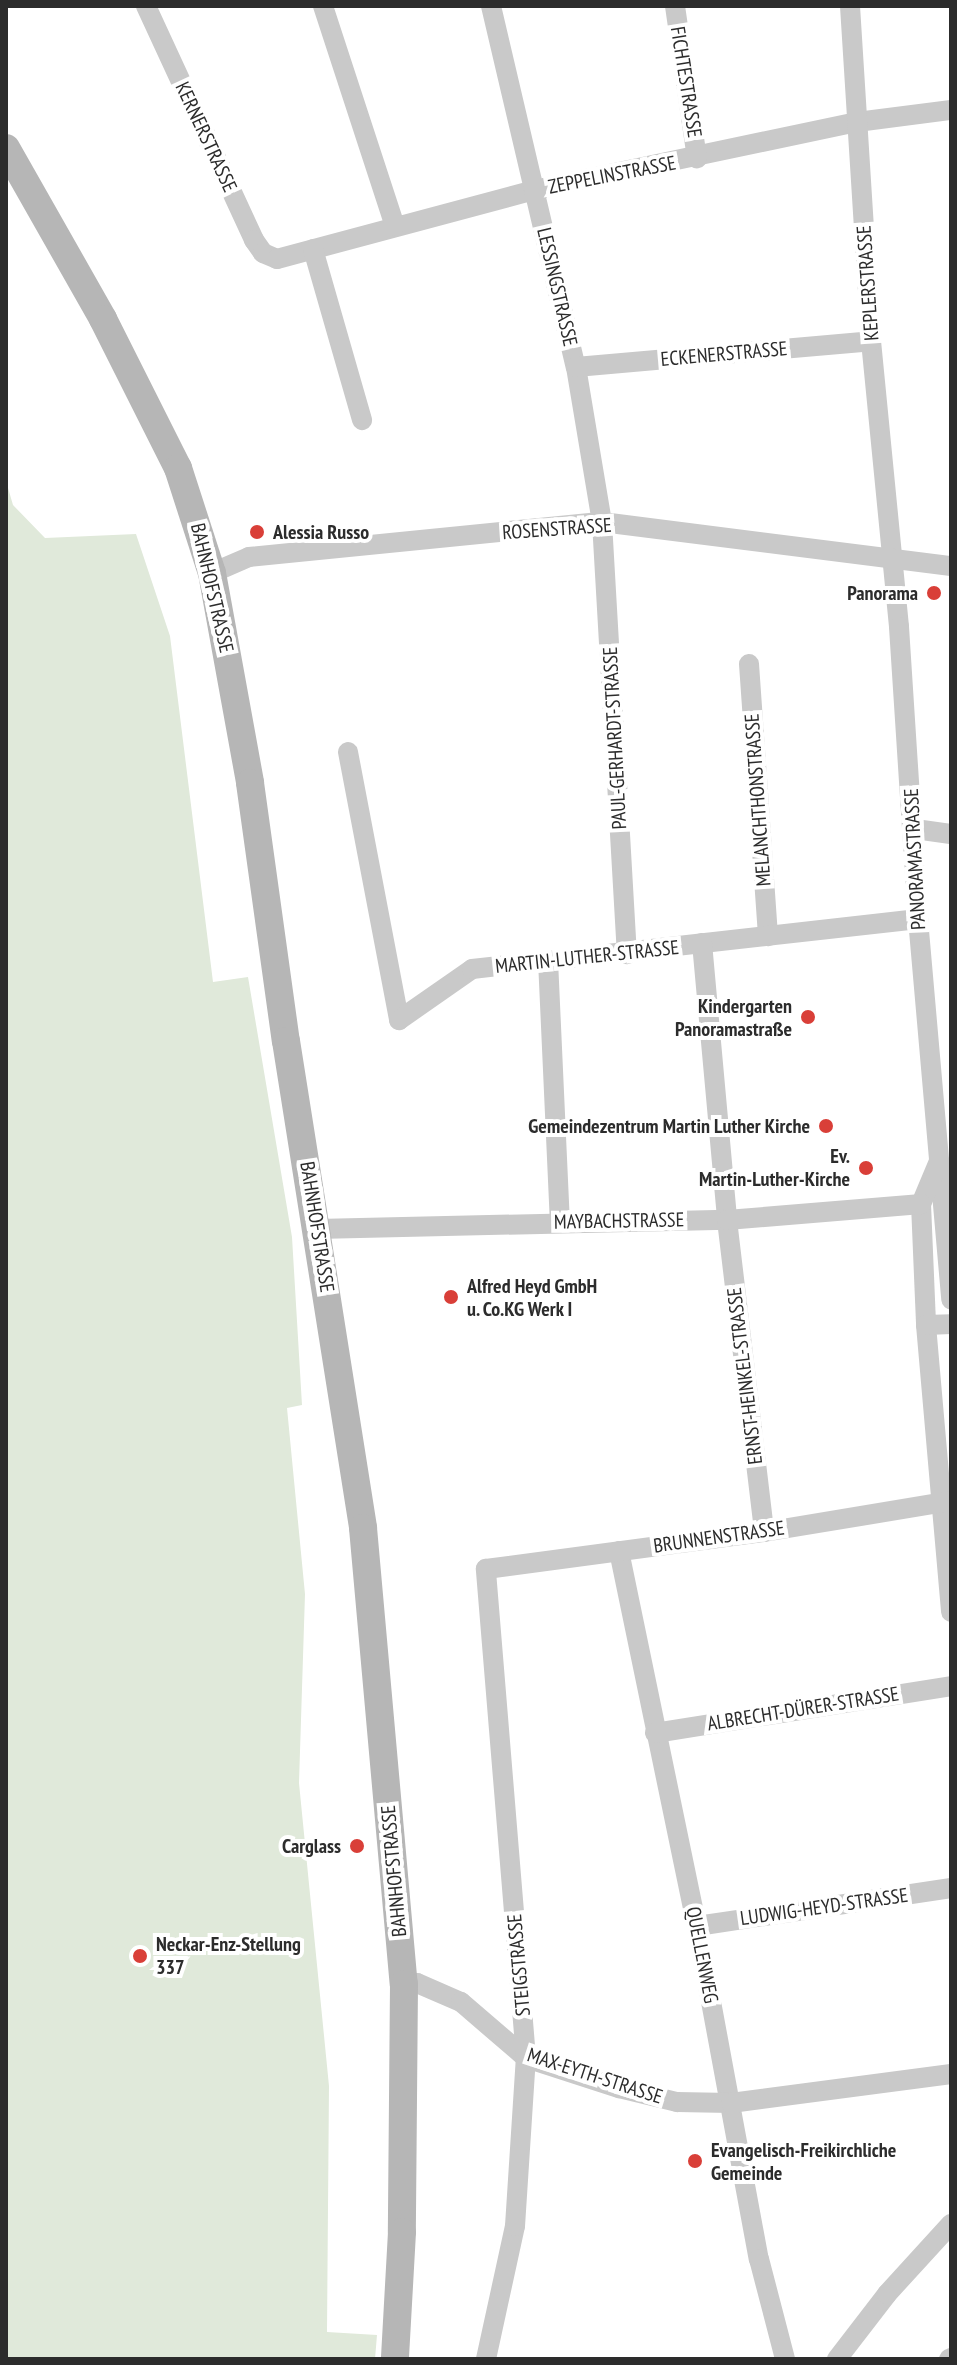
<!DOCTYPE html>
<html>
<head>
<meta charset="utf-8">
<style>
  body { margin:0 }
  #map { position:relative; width:957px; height:2365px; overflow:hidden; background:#fff; font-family:"PT Sans Narrow",sans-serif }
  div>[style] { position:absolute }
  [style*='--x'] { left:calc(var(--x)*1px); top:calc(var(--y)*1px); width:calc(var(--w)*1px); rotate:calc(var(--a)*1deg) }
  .green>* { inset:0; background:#e0e9da }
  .street>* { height:20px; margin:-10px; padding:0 10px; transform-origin:10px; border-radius:10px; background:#c9c9c9 }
  .secondary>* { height:28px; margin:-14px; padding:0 14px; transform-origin:14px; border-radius:14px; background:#b6b6b6 }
  .dots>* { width:22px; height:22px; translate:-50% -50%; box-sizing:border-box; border:4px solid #fff; border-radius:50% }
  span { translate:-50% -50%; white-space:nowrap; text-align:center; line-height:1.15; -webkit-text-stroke:8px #fff; paint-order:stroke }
  .street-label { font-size:20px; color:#2c2c2c }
  .poi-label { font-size:20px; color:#2c2c2c; font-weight:700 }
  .left { translate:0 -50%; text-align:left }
  .right { translate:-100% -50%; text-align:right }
  .frame { position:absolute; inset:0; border:8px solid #2c2c2c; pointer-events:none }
</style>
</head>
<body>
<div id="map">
  <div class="green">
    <i style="clip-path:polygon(6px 481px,13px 505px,45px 538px,136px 534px,170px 636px,213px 982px,248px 977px,292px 1237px,302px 1405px,287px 1408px,305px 1594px,299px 1783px,329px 2086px,327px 2332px,377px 2335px,375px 2359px,6px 2359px)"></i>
  </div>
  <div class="street">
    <i style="--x:146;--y:6;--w:258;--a:65.2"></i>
    <i style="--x:254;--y:240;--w:16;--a:55"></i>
    <i style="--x:263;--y:253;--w:15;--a:23"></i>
    <i style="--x:277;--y:259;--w:266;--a:-15"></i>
    <i style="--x:534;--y:190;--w:330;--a:-11.9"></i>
    <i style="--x:857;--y:122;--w:95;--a:-7.3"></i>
    <i style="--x:323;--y:6;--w:231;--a:71.9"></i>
    <i style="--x:491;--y:6;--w:371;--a:76.8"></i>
    <i style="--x:576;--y:367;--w:157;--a:80.5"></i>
    <i style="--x:602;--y:522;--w:433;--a:86.7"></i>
    <i style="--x:675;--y:6;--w:154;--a:81.8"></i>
    <i style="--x:850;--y:6;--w:336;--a:86.4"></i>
    <i style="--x:871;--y:341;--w:287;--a:84.4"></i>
    <i style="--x:899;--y:627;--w:293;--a:86.3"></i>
    <i style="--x:918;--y:919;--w:382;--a:85"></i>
    <i style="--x:313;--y:249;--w:178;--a:74"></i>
    <i style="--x:576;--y:367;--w:296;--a:-5"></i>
    <i style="--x:212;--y:573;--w:40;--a:-23.4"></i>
    <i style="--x:249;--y:557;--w:355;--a:-5.7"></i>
    <i style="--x:602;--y:522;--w:352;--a:7.2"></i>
    <i style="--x:749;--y:664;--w:273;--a:86"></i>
    <i style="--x:348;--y:752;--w:273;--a:79.2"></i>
    <i style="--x:399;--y:1020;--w:89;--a:-34.9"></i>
    <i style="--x:472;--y:969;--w:449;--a:-6.4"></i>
    <i style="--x:915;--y:829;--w:36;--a:8"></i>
    <i style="--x:702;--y:943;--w:278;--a:84.8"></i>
    <i style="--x:727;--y:1220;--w:314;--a:83.2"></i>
    <i style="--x:548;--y:960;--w:261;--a:87.4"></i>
    <i style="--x:939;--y:1161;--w:47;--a:112.7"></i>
    <i style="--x:921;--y:1204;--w:121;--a:87.6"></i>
    <i style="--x:926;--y:1325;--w:288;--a:85"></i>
    <i style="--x:317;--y:1229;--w:410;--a:-1.3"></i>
    <i style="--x:727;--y:1220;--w:195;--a:-4.7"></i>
    <i style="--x:926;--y:1325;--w:25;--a:-2"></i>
    <i style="--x:619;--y:1551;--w:383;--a:78.3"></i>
    <i style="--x:697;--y:1926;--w:339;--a:79.5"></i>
    <i style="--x:759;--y:2259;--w:103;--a:75.4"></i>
    <i style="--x:655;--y:1733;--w:300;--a:-9"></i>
    <i style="--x:697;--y:1926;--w:257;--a:-8.5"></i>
    <i style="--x:404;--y:1984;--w:13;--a:-4"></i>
    <i style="--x:417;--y:1983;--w:48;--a:23.4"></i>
    <i style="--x:461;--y:2002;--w:86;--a:40.7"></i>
    <i style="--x:526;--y:2058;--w:98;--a:17.9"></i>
    <i style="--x:619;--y:2088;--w:60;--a:13.6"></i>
    <i style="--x:677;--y:2102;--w:54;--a:1.1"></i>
    <i style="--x:731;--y:2103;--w:222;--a:-7.5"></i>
    <i style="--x:486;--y:2359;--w:136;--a:-77.7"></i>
    <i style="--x:515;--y:2226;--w:168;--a:-86.3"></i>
    <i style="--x:526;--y:2058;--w:491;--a:-94.7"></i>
    <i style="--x:486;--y:1569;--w:280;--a:-7.6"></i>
    <i style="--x:764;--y:1532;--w:190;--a:-9.4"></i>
    <i style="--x:837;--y:2359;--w:82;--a:-52.4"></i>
    <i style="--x:887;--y:2294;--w:95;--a:-47.6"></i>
    <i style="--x:949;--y:2359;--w:2;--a:-27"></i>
  </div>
  <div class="secondary">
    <i style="--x:6;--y:148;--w:197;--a:60.4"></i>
    <i style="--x:103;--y:319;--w:167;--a:63.3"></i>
    <i style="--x:178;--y:468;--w:110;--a:72.1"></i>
    <i style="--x:212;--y:573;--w:213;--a:79.7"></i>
    <i style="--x:250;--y:783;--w:260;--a:82.1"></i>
    <i style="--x:286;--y:1041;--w:493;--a:81"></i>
    <i style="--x:363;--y:1528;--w:458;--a:84.9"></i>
    <i style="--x:404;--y:1984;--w:248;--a:90.5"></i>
    <i style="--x:402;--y:2232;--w:127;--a:93.2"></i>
  </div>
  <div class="dots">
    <i style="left:257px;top:532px;background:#d93f38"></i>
    <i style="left:934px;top:593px;background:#d93f38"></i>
    <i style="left:808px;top:1017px;background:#d93f38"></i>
    <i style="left:826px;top:1126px;background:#d93f38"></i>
    <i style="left:866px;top:1168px;background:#d93f38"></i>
    <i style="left:451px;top:1297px;background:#d93f38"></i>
    <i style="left:357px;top:1846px;background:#d93f38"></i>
    <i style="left:140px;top:1956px;background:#d93f38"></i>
    <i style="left:695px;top:2161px;background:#d93f38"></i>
  </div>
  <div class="street-label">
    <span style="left:686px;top:82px;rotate:81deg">FICHTESTRASSE</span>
    <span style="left:206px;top:137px;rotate:65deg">KERNERSTRASSE</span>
    <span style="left:612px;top:175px;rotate:-11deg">ZEPPELINSTRASSE</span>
    <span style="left:868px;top:283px;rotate:-94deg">KEPLERSTRASSE</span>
    <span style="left:557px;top:287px;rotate:77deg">LESSINGSTRASSE</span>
    <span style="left:724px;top:354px;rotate:-5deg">ECKENERSTRASSE</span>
    <span style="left:557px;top:529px;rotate:-4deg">ROSENSTRASSE</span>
    <span style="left:212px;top:588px;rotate:77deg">BAHNHOFSTRASSE</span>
    <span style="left:615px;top:738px;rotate:-93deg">PAUL-GERHARDT-STRASSE</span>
    <span style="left:758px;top:800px;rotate:-94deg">MELANCHTHONSTRASSE</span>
    <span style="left:915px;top:859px;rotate:-93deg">PANORAMASTRASSE</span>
    <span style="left:587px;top:957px;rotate:-6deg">MARTIN-LUTHER-STRASSE</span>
    <span style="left:619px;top:1221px;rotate:-1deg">MAYBACHSTRASSE</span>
    <span style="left:317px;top:1227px;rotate:81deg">BAHNHOFSTRASSE</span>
    <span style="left:745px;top:1376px;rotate:-97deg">ERNST-HEINKEL-STRASSE</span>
    <span style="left:719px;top:1537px;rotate:-8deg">BRUNNENSTRASSE</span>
    <span style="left:803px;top:1709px;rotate:-9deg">ALBRECHT-DÜRER-STRASSE</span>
    <span style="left:394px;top:1871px;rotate:-95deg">BAHNHOFSTRASSE</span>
    <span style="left:824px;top:1907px;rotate:-8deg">LUDWIG-HEYD-STRASSE</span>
    <span style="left:702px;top:1955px;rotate:79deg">QUELLENWEG</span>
    <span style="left:519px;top:1965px;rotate:-95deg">STEIGSTRASSE</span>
    <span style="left:595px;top:2076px;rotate:18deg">MAX-EYTH-STRASSE</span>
  </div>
  <div class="poi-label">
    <span class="left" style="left:273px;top:532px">Alessia Russo</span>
    <span class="right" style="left:918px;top:593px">Panorama</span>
    <span class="right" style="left:792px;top:1018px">Kindergarten<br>Panoramastraße</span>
    <span class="right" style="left:810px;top:1126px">Gemeindezentrum Martin Luther Kirche</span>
    <span class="right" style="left:850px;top:1168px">Ev.<br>Martin-Luther-Kirche</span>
    <span class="left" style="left:467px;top:1298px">Alfred Heyd GmbH<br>u. Co.KG Werk I</span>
    <span class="right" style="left:341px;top:1846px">Carglass</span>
    <span class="left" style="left:156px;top:1956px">Neckar-Enz-Stellung<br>337</span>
    <span class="left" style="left:711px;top:2162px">Evangelisch-Freikirchliche<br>Gemeinde</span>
  </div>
  <div class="frame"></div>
</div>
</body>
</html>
